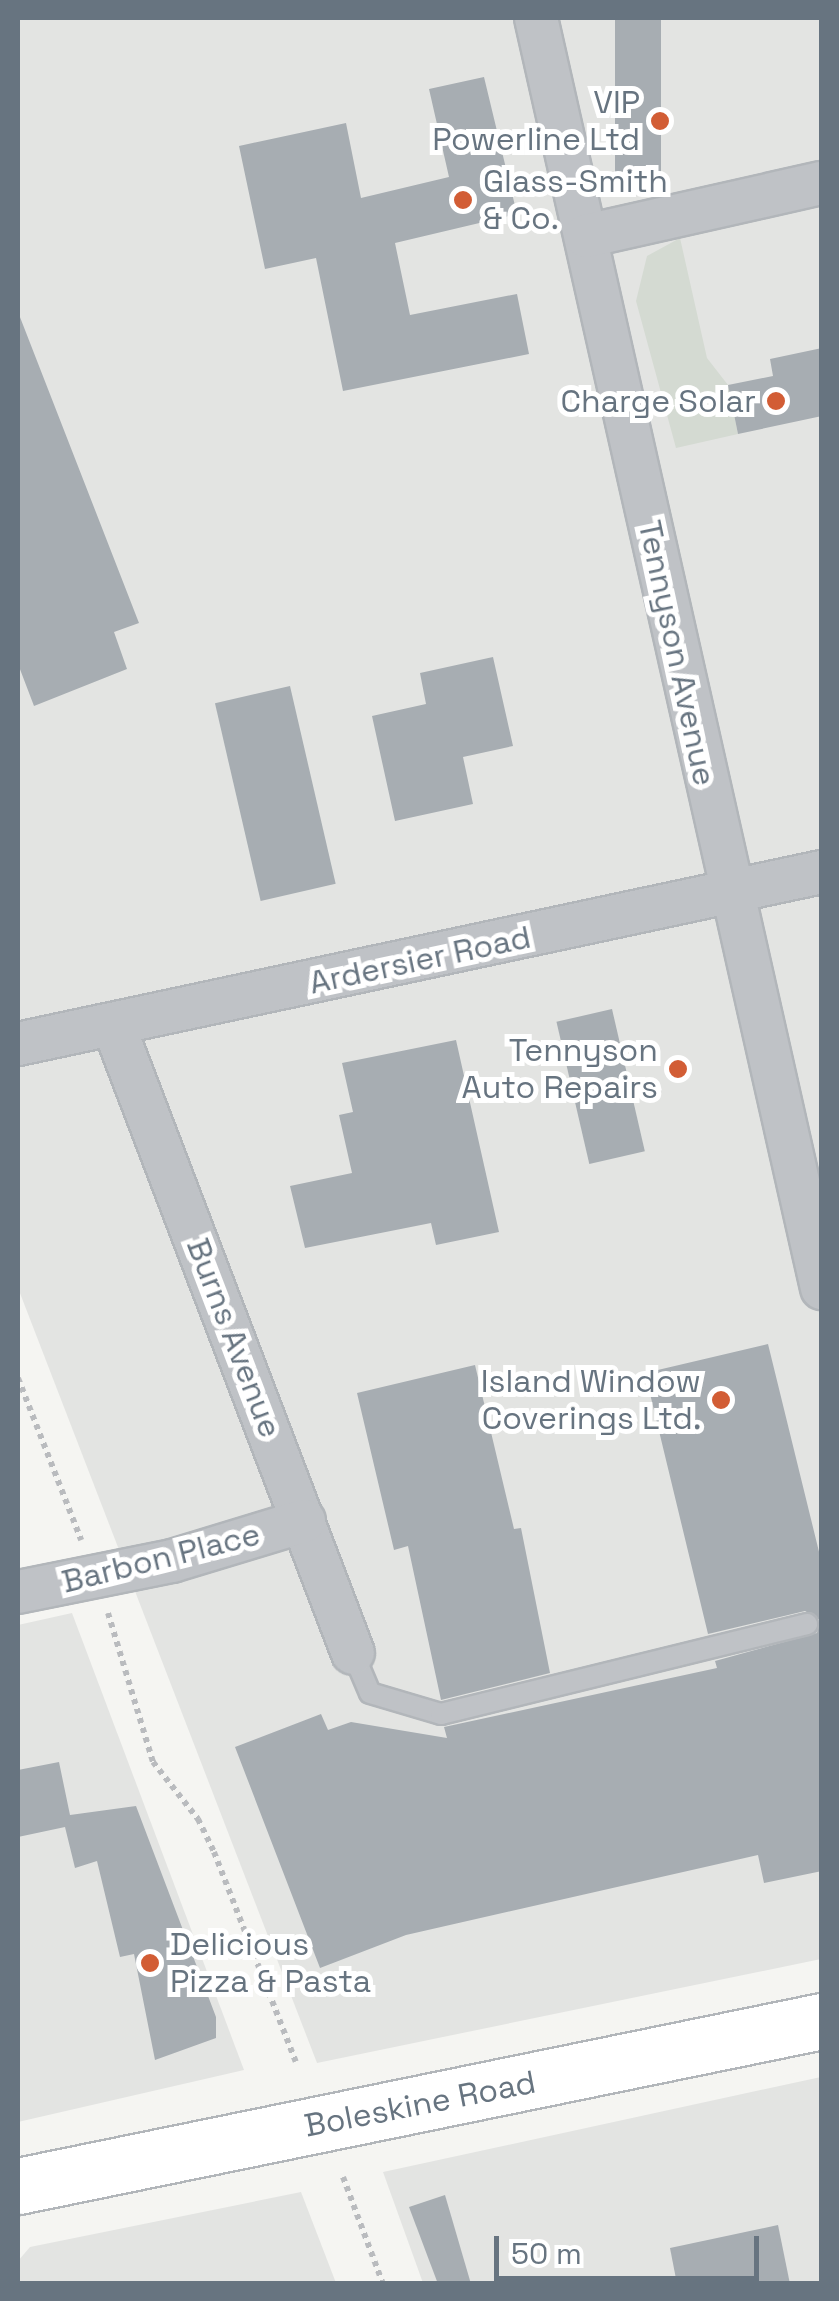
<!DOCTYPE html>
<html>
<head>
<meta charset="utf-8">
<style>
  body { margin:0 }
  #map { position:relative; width:839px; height:2301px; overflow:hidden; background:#f5f5f2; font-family:"Space Grotesk",sans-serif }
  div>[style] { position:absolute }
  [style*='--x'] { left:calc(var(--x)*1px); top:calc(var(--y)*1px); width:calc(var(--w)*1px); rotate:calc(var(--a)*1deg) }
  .built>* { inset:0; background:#e3e4e2 }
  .green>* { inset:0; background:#d4dad2 }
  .building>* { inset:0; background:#a7adb2; transform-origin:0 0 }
  .path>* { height:6px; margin-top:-3px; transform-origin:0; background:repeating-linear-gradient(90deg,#b9bbbe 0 5px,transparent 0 10px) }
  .roads { filter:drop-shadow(2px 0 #b2b6ba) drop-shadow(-2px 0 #b2b6ba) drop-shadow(0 2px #b2b6ba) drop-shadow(0 -2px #b2b6ba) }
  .service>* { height:20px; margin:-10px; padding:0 10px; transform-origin:10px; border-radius:10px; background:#bfc2c6 }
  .minor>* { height:42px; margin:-21px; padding:0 21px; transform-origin:21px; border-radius:21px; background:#bfc2c6 }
  .secondary>* { height:55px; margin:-27.5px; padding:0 27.5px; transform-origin:27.5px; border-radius:27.5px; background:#fff }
  .dots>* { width:28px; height:28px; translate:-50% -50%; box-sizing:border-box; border:5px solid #fff; border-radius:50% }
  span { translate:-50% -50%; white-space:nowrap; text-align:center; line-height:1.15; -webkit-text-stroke:10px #fff; paint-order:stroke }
  .poi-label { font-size:32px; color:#677480 }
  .right { translate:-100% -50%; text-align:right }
  .left { translate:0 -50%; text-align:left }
  .street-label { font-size:32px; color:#677480 }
  .frame { position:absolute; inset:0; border:20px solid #677480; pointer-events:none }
  .scale { position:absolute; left:494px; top:2236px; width:265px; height:45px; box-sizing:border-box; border:5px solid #677480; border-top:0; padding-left:12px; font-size:30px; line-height:35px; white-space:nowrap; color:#677480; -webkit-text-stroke:8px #fff; paint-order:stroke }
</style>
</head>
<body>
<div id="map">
  <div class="built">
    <i style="clip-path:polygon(18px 18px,821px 18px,821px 1959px,317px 2063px,18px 1288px)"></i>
    <i style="clip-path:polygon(72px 1613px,244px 2070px,18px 2122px,18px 1625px)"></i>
    <i style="clip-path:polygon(821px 2077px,821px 2283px,423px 2283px,383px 2172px)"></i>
    <i style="clip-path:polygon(301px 2192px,336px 2283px,18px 2283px,18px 2261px,30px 2247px)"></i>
  </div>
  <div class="green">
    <i style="clip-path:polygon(680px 238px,707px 358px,728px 385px,738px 434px,676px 448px,636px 301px,647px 256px)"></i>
  </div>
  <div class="building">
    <i style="left:615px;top:18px;width:46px;height:157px"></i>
    <i style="clip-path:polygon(484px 77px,517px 214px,395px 243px,410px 315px,517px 294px,529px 354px,343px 391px,316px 258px,265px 269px,239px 146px,346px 123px,361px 198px,449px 177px,429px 89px)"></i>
    <i style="clip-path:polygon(18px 312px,139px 623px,114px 632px,127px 669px,34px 706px,18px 664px)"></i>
    <i style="clip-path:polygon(822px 348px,822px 416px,738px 434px,728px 385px,773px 376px,770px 359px)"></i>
    <i style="clip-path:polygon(493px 657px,513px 746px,463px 757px,473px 804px,395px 821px,372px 716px,426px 704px,420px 673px)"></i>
    <i style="left:290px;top:686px;width:203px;height:77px;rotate:77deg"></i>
    <i style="left:612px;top:1009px;width:146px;height:57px;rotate:77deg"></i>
    <i style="clip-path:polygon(456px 1040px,499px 1232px,436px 1245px,431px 1223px,305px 1248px,290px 1186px,352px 1173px,339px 1115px,353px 1112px,342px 1063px)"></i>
    <i style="clip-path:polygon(768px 1344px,822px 1564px,822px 1871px,764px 1883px,758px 1855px,406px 1935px,320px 1968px,235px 1747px,321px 1714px,328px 1730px,351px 1722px,447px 1738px,444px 1727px,717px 1668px,715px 1661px,817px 1633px,820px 1620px,805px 1611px,708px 1634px,645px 1373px)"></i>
    <i style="clip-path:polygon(475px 1365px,514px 1529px,521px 1528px,550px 1673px,441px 1700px,408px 1546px,394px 1550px,357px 1393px)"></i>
    <i style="clip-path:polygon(59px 1762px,70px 1815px,136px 1806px,216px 2017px,216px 2038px,155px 2060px,134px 1954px,120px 1957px,97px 1861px,75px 1868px,65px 1827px,18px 1837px,18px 1770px)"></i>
    <i style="clip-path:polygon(445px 2195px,471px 2284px,438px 2284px,409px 2207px)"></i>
    <i style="clip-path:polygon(778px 2225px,790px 2284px,677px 2284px,670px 2248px)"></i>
  </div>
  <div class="path">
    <i style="--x:18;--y:1378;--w:174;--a:68.7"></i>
    <i style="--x:108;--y:1613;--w:156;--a:73.2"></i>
    <i style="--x:153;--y:1762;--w:73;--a:51.7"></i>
    <i style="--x:198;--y:1819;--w:37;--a:64"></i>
    <i style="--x:214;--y:1852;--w:225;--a:68.7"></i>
    <i style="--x:343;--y:2177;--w:114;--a:69.5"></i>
  </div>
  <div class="roads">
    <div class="service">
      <i style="--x:353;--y:1653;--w:43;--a:67"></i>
      <i style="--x:370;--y:1693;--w:74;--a:16.5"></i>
      <i style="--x:441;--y:1714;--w:377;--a:-13.8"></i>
    </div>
    <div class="minor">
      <i style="--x:536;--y:18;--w:1302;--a:77.31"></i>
      <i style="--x:586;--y:236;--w:242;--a:-12.7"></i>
      <i style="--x:113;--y:1024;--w:673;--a:69.12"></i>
      <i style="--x:18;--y:1044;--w:822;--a:-12.08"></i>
      <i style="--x:18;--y:1592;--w:157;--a:-11.4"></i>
      <i style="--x:172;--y:1561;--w:138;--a:-16.9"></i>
    </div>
    <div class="secondary">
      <i style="--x:18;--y:2186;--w:821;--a:-11.6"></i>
    </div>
  </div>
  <div class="dots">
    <i style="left:660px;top:121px;background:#d25d35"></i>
    <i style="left:463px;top:200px;background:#d25d35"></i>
    <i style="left:776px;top:401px;background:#d25d35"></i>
    <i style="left:678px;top:1069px;background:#d25d35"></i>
    <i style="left:721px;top:1400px;background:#d25d35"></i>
    <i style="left:150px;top:1963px;background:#d25d35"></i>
  </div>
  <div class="poi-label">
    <span class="right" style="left:640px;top:121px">VIP<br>Powerline Ltd</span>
    <span class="left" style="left:483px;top:200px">Glass-Smith<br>&amp; Co.</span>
    <span class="right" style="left:756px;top:401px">Charge Solar</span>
    <span class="right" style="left:658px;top:1069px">Tennyson<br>Auto Repairs</span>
    <span class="right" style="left:701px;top:1400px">Island Window<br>Coverings Ltd.</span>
    <span class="left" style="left:170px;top:1963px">Delicious<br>Pizza &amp; Pasta</span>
  </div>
  <div class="street-label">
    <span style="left:677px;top:653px;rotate:78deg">Tennyson Avenue</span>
    <span style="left:420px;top:960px;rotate:-12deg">Ardersier Road</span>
    <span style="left:234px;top:1338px;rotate:69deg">Burns Avenue</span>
    <span style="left:161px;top:1558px;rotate:-14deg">Barbon Place</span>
    <span style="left:420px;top:2104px;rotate:-11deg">Boleskine Road</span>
  </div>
  <div class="frame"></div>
  <div class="scale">50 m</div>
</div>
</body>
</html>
